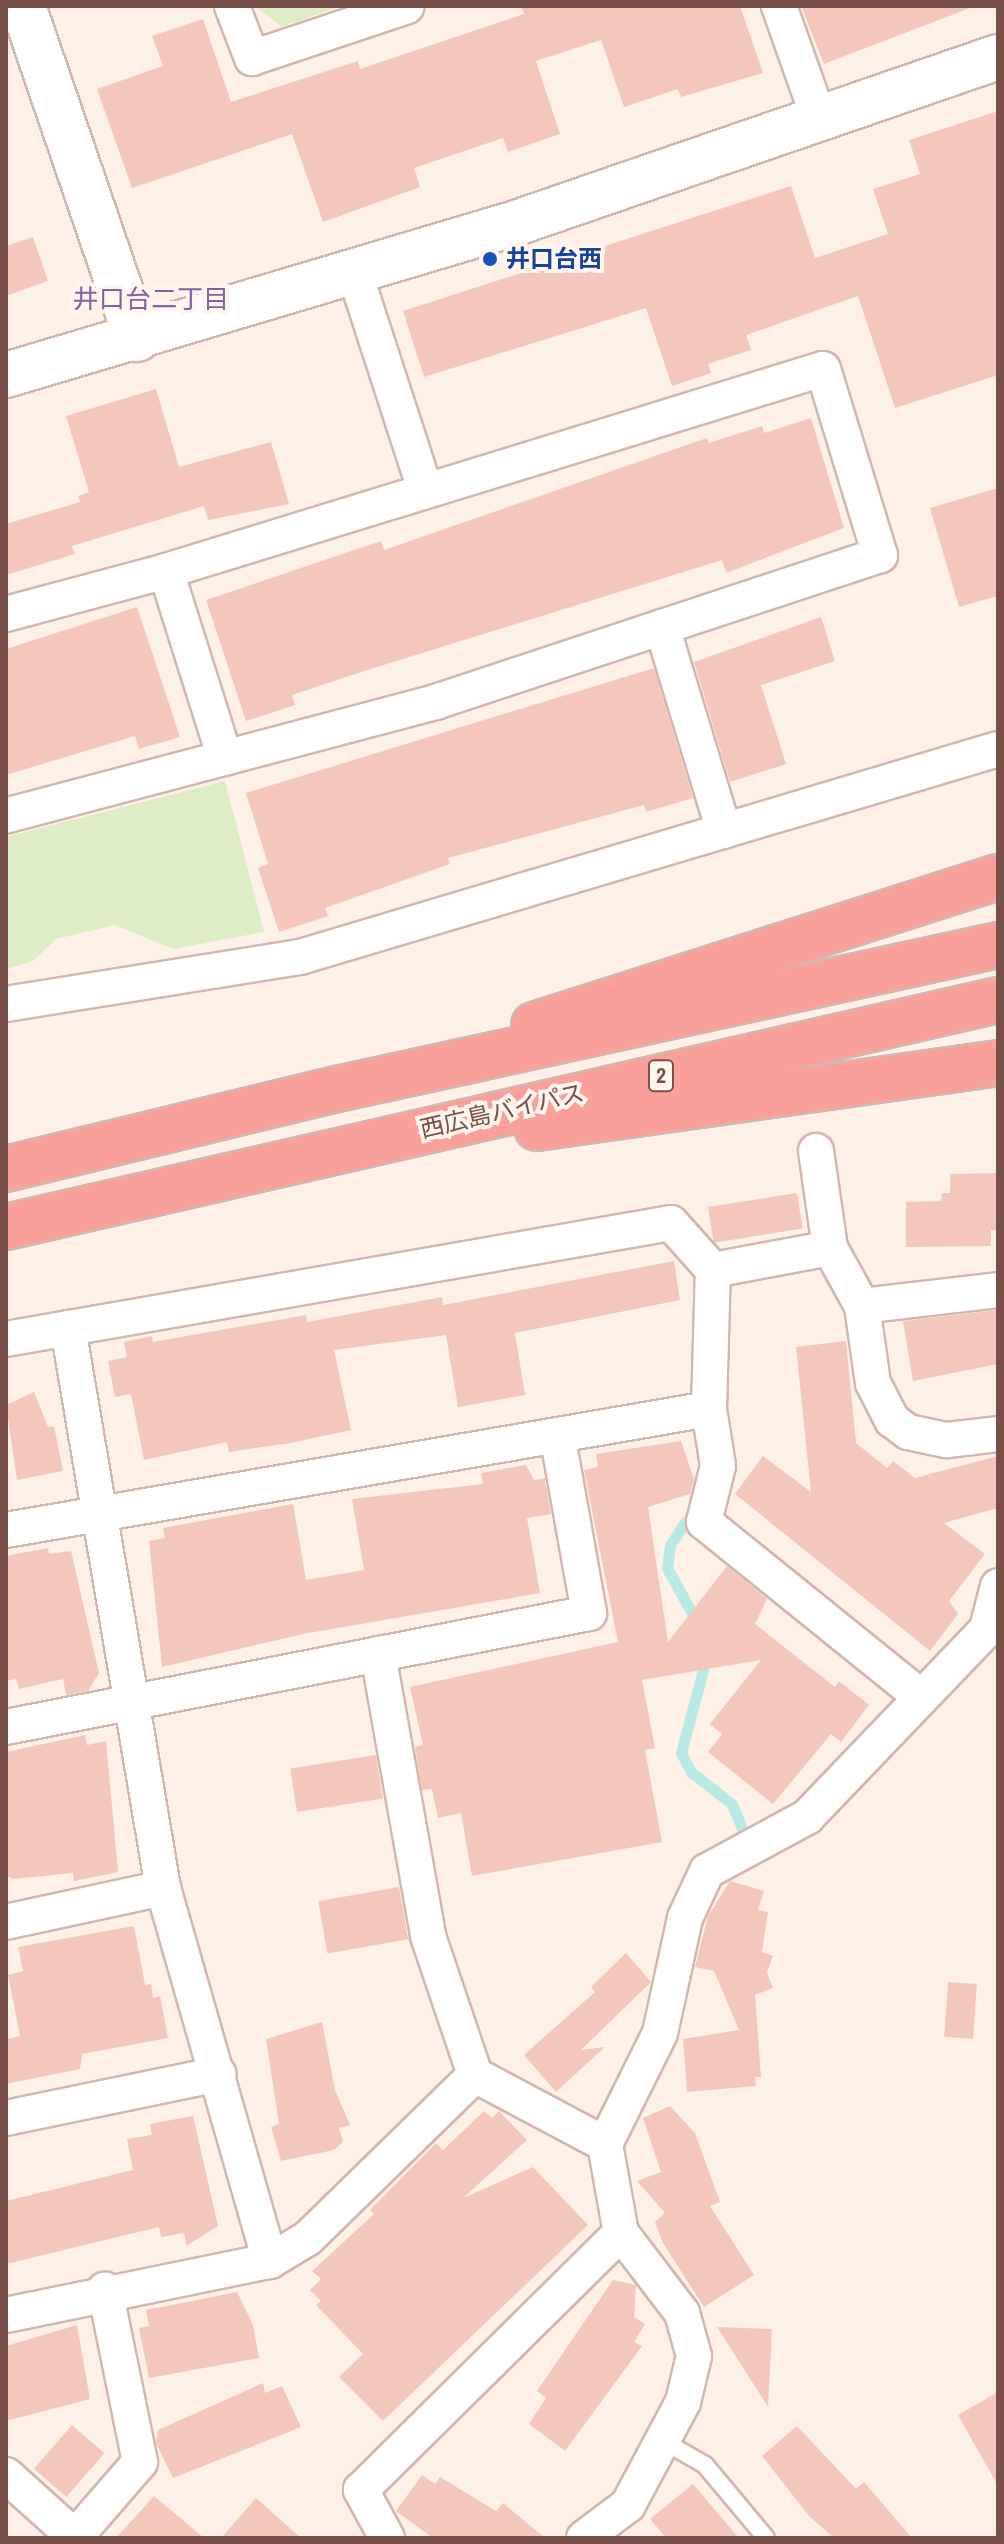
<!DOCTYPE html>
<html>
<head>
<meta charset="utf-8">
<style>
  body { margin:0 }
  #map { position:relative; width:1004px; height:2544px; overflow:hidden; background:#fdf0e7; font-family:"Archivo Narrow","Noto Sans JP",sans-serif }
  div>[style] { position:absolute }
  [style*='--x'] { left:calc(var(--x)*1px); top:calc(var(--y)*1px); width:calc(var(--w)*1px); rotate:calc(var(--a)*1deg) }
  .green>* { inset:0; background:#ddecc4 }
  .stream>* { height:11px; margin:-5.5px; padding:0 5.5px; transform-origin:5.5px; border-radius:5.5px; background:#bae8e5 }
  .building>* { inset:0; background:#f4c7bd; transform-origin:0 0 }
  .roads { filter:drop-shadow(2px 0 #d2b7ae) drop-shadow(-2px 0 #d2b7ae) drop-shadow(0 2px #d2b7ae) drop-shadow(0 -2px #d2b7ae) }
  .lane>* { height:16px; margin:-8px; padding:0 8px; transform-origin:8px; border-radius:8px; background:#fff }
  .street>* { height:34px; margin:-17px; padding:0 17px; transform-origin:17px; border-radius:17px; background:#fff }
  .secondary>* { height:44px; margin:-22px; padding:0 22px; transform-origin:22px; border-radius:22px; background:#fff }
  .highway>* { height:44px; margin:-22px; padding:0 22px; transform-origin:22px; border-radius:22px; background:#faa09b }
  .dots>* { width:22px; height:22px; translate:-50% -50%; box-sizing:border-box; border:4px solid #fff5ee; border-radius:50% }
  span { translate:-50% -50%; white-space:nowrap; text-align:center; line-height:1.15; -webkit-text-stroke:8px #fff5ee; paint-order:stroke }
  .shield-label span { padding:2px 6px; background:#fff5ee; border:2px solid; border-radius:6px; -webkit-text-stroke-width:0 }
  .shield-label { font-size:22px; color:#785049; font-weight:700 }
  .transit-label { font-size:24px; color:#164399; font-weight:700 }
  .left { translate:0 -50%; text-align:left }
  .street-label { font-size:24px; color:#785049 }
  .neighbourhood-label { font-size:26px; color:#7e659c }
  .frame { position:absolute; inset:0; border:8px solid #785049; pointer-events:none }
</style>
</head>
<body>
<div id="map">
  <div class="green">
    <i style="clip-path:polygon(255px 6px,340px 6px,282px 27px)"></i>
    <i style="clip-path:polygon(225px 781px,264px 932px,173px 949px,115px 925px,56px 939px,33px 961px,6px 969px,6px 837px)"></i>
  </div>
  <div class="stream">
    <i style="--x:685;--y:1522;--w:27;--a:123"></i>
    <i style="--x:670;--y:1545;--w:23;--a:97"></i>
    <i style="--x:667;--y:1568;--w:64;--a:61"></i>
    <i style="--x:707;--y:1655;--w:101;--a:104.9"></i>
    <i style="--x:681;--y:1753;--w:21;--a:62"></i>
    <i style="--x:691;--y:1772;--w:52;--a:38"></i>
    <i style="--x:732;--y:1804;--w:32;--a:68"></i>
  </div>
  <div class="building">
    <i style="clip-path:polygon(521px 6px,740px 6px,763px 73px,681px 97px,678px 89px,624px 107px,601px 40px,536px 61px,560px 134px,508px 152px,503px 138px,414px 168px,420px 187px,323px 222px,292px 134px,132px 188px,97px 89px,163px 66px,152px 36px,203px 19px,231px 102px,358px 61px,360px 69px,524px 14px)"></i>
    <i style="clip-path:polygon(801px 6px,970px 6px,970px 8px,824px 64px)"></i>
    <i style="clip-path:polygon(998px 111px,998px 375px,895px 408px,858px 296px,746px 335px,751px 350px,708px 364px,711px 373px,672px 386px,646px 308px,424px 377px,403px 311px,791px 186px,815px 258px,888px 234px,873px 189px,920px 174px,909px 140px)"></i>
    <i style="clip-path:polygon(33px 237px,48px 281px,6px 296px,6px 246px)"></i>
    <i style="clip-path:polygon(156px 389px,179px 467px,271px 442px,289px 504px,208px 520px,204px 506px,72px 546px,75px 554px,6px 575px,6px 524px,80px 502px,78px 496px,89px 492px,66px 416px)"></i>
    <i style="clip-path:polygon(811px 418px,844px 528px,726px 573px,722px 560px,361px 672px,292px 695px,295px 705px,246px 721px,206px 600px,381px 541px,384px 550px,707px 438px,709px 443px,762px 426px,764px 433px)"></i>
    <i style="clip-path:polygon(998px 488px,998px 596px,959px 607px,930px 508px)"></i>
    <i style="clip-path:polygon(137px 607px,180px 737px,139px 749px,135px 736px,6px 775px,6px 649px)"></i>
    <i style="clip-path:polygon(821px 617px,835px 661px,761px 685px,786px 764px,730px 782px,694px 662px)"></i>
    <i style="clip-path:polygon(654px 668px,693px 798px,646px 812px,644px 805px,448px 858px,450px 864px,325px 908px,328px 916px,279px 932px,258px 868px,268px 864px,246px 793px)"></i>
    <i style="clip-path:polygon(998px 1173px,998px 1230px,991px 1230px,991px 1246px,906px 1247px,906px 1202px,941px 1201px,942px 1193px,950px 1193px,950px 1174px)"></i>
    <i style="left:797px;top:1193px;width:36px;height:90px;rotate:81deg"></i>
    <i style="clip-path:polygon(674px 1261px,680px 1300px,515px 1333px,525px 1395px,458px 1407px,446px 1335px,334px 1350px,351px 1430px,290px 1443px,229px 1452px,227px 1442px,144px 1460px,131px 1394px,115px 1397px,108px 1361px,127px 1357px,124px 1342px,152px 1336px,153px 1342px,306px 1315px,307px 1322px,442px 1297px,443px 1305px)"></i>
    <i style="clip-path:polygon(998px 1310px,998px 1364px,913px 1381px,903px 1321px)"></i>
    <i style="clip-path:polygon(846px 1341px,856px 1443px,887px 1468px,893px 1461px,915px 1478px,998px 1456px,998px 1508px,944px 1523px,985px 1554px,949px 1601px,958px 1614px,930px 1651px,735px 1494px,763px 1456px,811px 1492px,796px 1347px)"></i>
    <i style="clip-path:polygon(34px 1392px,48px 1427px,54px 1426px,63px 1471px,17px 1480px,6px 1405px)"></i>
    <i style="clip-path:polygon(681px 1441px,694px 1479px,690px 1494px,648px 1507px,668px 1642px,727px 1566px,767px 1599px,755px 1624px,835px 1687px,839px 1681px,869px 1705px,841px 1742px,831px 1734px,773px 1804px,708px 1752px,722px 1734px,710px 1724px,761px 1660px,642px 1680px,655px 1748px,645px 1750px,662px 1842px,472px 1876px,461px 1813px,438px 1818px,432px 1789px,422px 1790px,415px 1747px,423px 1745px,410px 1687px,618px 1642px,584px 1470px,598px 1467px,596px 1454px)"></i>
    <i style="clip-path:polygon(526px 1465px,534px 1480px,545px 1478px,551px 1514px,527px 1518px,540px 1593px,303px 1634px,162px 1667px,149px 1541px,165px 1538px,163px 1528px,293px 1504px,306px 1580px,364px 1570px,352px 1499px,483px 1484px,481px 1473px)"></i>
    <i style="clip-path:polygon(48px 1548px,49px 1554px,71px 1551px,99px 1673px,88px 1691px,66px 1695px,63px 1679px,19px 1689px,16px 1679px,6px 1681px,6px 1556px)"></i>
    <i style="clip-path:polygon(85px 1735px,87px 1745px,106px 1741px,118px 1872px,74px 1881px,73px 1873px,12px 1879px,6px 1875px,6px 1752px)"></i>
    <i style="left:376px;top:1755px;width:44px;height:87px;rotate:81deg"></i>
    <i style="clip-path:polygon(730px 1881px,764px 1891px,758px 1910px,768px 1912px,762px 1952px,773px 1956px,767px 1973px,773px 1988px,755px 1995px,761px 2077px,755px 2077px,756px 2086px,687px 2092px,683px 2039px,739px 2030px,714px 1971px,695px 1967px,708px 1916px)"></i>
    <i style="left:399px;top:1887px;width:53px;height:82px;rotate:80deg"></i>
    <i style="clip-path:polygon(134px 1926px,145px 1985px,151px 1984px,153px 1998px,160px 1996px,168px 2038px,82px 2054px,80px 2069px,6px 2084px,6px 2039px,20px 2036px,8px 1975px,23px 1971px,18px 1947px)"></i>
    <i style="clip-path:polygon(626px 1953px,651px 1982px,581px 2050px,605px 2047px,556px 2092px,524px 2055px,595px 1992px,591px 1987px)"></i>
    <i style="left:948px;top:1982px;width:29px;height:55px;rotate:4deg"></i>
    <i style="clip-path:polygon(322px 2022px,335px 2090px,350px 2125px,339px 2128px,343px 2142px,334px 2150px,281px 2161px,271px 2127px,279px 2124px,266px 2039px)"></i>
    <i style="clip-path:polygon(670px 2106px,695px 2133px,720px 2202px,710px 2206px,754px 2275px,704px 2307px,663px 2243px,655px 2222px,665px 2213px,637px 2181px,661px 2172px,643px 2118px)"></i>
    <i style="clip-path:polygon(484px 2111px,492px 2118px,499px 2111px,527px 2140px,463px 2198px,533px 2167px,588px 2225px,383px 2421px,339px 2377px,363px 2354px,316px 2305px,321px 2301px,310px 2290px,321px 2279px,312px 2271px,374px 2214px,370px 2210px,436px 2143px,443px 2150px)"></i>
    <i style="clip-path:polygon(193px 2116px,218px 2226px,186px 2246px,184px 2233px,161px 2237px,159px 2227px,6px 2264px,6px 2201px,133px 2170px,127px 2139px,152px 2135px,150px 2124px)"></i>
    <i style="clip-path:polygon(613px 2280px,636px 2285px,634px 2317px,645px 2324px,634px 2342px,642px 2346px,565px 2451px,529px 2424px,546px 2398px,537px 2391px)"></i>
    <i style="clip-path:polygon(237px 2292px,253px 2325px,259px 2358px,149px 2378px,139px 2328px,149px 2326px,146px 2310px)"></i>
    <i style="clip-path:polygon(77px 2325px,90px 2399px,6px 2421px,6px 2346px)"></i>
    <i style="clip-path:polygon(717px 2327px,772px 2329px,768px 2407px)"></i>
    <i style="clip-path:polygon(263px 2383px,265px 2393px,282px 2386px,301px 2427px,173px 2478px,156px 2443px,158px 2430px)"></i>
    <i style="clip-path:polygon(998px 2392px,998px 2486px,958px 2415px)"></i>
    <i style="left:72px;top:2425px;width:43px;height:58px;rotate:41deg"></i>
    <i style="clip-path:polygon(797px 2426px,856px 2489px,864px 2482px,912px 2538px,834px 2538px,809px 2516px,762px 2456px)"></i>
    <i style="clip-path:polygon(422px 2475px,435px 2484px,440px 2477px,496px 2511px,503px 2503px,545px 2538px,433px 2538px,396px 2511px)"></i>
    <i style="clip-path:polygon(693px 2484px,739px 2538px,666px 2538px,650px 2519px)"></i>
    <i style="clip-path:polygon(154px 2496px,204px 2538px,116px 2538px)"></i>
    <i style="clip-path:polygon(256px 2498px,301px 2538px,221px 2538px)"></i>
  </div>
  <div class="roads">
    <div class="lane">
      <i style="--x:665;--y:2442;--w:46;--a:29.9"></i>
      <i style="--x:705;--y:2465;--w:95;--a:50.1"></i>
    </div>
    <div class="street">
      <i style="--x:232;--y:6;--w:56;--a:69"></i>
      <i style="--x:252;--y:58;--w:163;--a:-18.5"></i>
      <i style="--x:779;--y:6;--w:123;--a:70.5"></i>
      <i style="--x:355;--y:274;--w:227;--a:72"></i>
      <i style="--x:166;--y:571;--w:196;--a:72.5"></i>
      <i style="--x:6;--y:614;--w:166;--a:-15"></i>
      <i style="--x:166;--y:571;--w:687;--a:-17.09"></i>
      <i style="--x:823;--y:369;--w:195;--a:73"></i>
      <i style="--x:880;--y:555;--w:468;--a:161.7"></i>
      <i style="--x:436;--y:702;--w:445;--a:165.2"></i>
      <i style="--x:662;--y:627;--w:213;--a:73.1"></i>
      <i style="--x:6;--y:1004;--w:298;--a:-9.1"></i>
      <i style="--x:300;--y:957;--w:728;--a:-16.59"></i>
      <i style="--x:816;--y:1151;--w:98;--a:81.8"></i>
      <i style="--x:862;--y:1306;--w:137;--a:-6.7"></i>
      <i style="--x:68;--y:1328;--w:568;--a:80.37"></i>
      <i style="--x:163;--y:1888;--w:388;--a:74"></i>
      <i style="--x:6;--y:1339;--w:675;--a:-9.89"></i>
      <i style="--x:671;--y:1223;--w:63;--a:48.2"></i>
      <i style="--x:6;--y:1530;--w:713;--a:-9.77"></i>
      <i style="--x:378;--y:1654;--w:286;--a:79.9"></i>
      <i style="--x:428;--y:1936;--w:147;--a:71.3"></i>
      <i style="--x:475;--y:2075;--w:147;--a:28"></i>
      <i style="--x:921;--y:1697;--w:279;--a:-141.1"></i>
      <i style="--x:704;--y:1522;--w:58;--a:-76"></i>
      <i style="--x:718;--y:1466;--w:58;--a:-99"></i>
      <i style="--x:709;--y:1409;--w:139;--a:-88.4"></i>
      <i style="--x:713;--y:1270;--w:119;--a:-10.6"></i>
      <i style="--x:830;--y:1248;--w:66;--a:61.1"></i>
      <i style="--x:862;--y:1306;--w:78;--a:81.9"></i>
      <i style="--x:873;--y:1383;--w:42;--a:62.8"></i>
      <i style="--x:892;--y:1420;--w:20;--a:37"></i>
      <i style="--x:908;--y:1432;--w:40;--a:12"></i>
      <i style="--x:947;--y:1440;--w:51;--a:-6.7"></i>
      <i style="--x:6;--y:1727;--w:594;--a:-11.06"></i>
      <i style="--x:589;--y:1613;--w:177;--a:-100.1"></i>
      <i style="--x:6;--y:1922;--w:161;--a:-12.2"></i>
      <i style="--x:6;--y:2118;--w:217;--a:-11.7"></i>
      <i style="--x:6;--y:2315;--w:269;--a:-11.6"></i>
      <i style="--x:270;--y:2261;--w:44;--a:-31.2"></i>
      <i style="--x:308;--y:2238;--w:233;--a:-44.3"></i>
      <i style="--x:6;--y:2475;--w:94;--a:42"></i>
      <i style="--x:75;--y:2537;--w:99;--a:-49.1"></i>
      <i style="--x:140;--y:2462;--w:176;--a:-101.5"></i>
      <i style="--x:387;--y:2538;--w:55;--a:-118.4"></i>
      <i style="--x:361;--y:2490;--w:366;--a:-44.7"></i>
      <i style="--x:584;--y:2538;--w:55;--a:-36.9"></i>
      <i style="--x:628;--y:2505;--w:117;--a:-61.9"></i>
      <i style="--x:683;--y:2402;--w:47;--a:-76.6"></i>
      <i style="--x:694;--y:2356;--w:45;--a:-105.6"></i>
      <i style="--x:682;--y:2313;--w:101;--a:-127.3"></i>
      <i style="--x:621;--y:2233;--w:90;--a:-100.2"></i>
      <i style="--x:605;--y:2144;--w:124;--a:-63.6"></i>
      <i style="--x:660;--y:2033;--w:118;--a:-77.7"></i>
      <i style="--x:685;--y:1918;--w:52;--a:-64.9"></i>
      <i style="--x:707;--y:1871;--w:114;--a:-28.4"></i>
      <i style="--x:807;--y:1817;--w:260;--a:-46.2"></i>
      <i style="--x:987;--y:1629;--w:44;--a:-75.7"></i>
    </div>
    <div class="secondary">
      <i style="--x:23;--y:6;--w:352;--a:71.1"></i>
      <i style="--x:6;--y:375;--w:529;--a:-16.59"></i>
      <i style="--x:513;--y:224;--w:513;--a:-19"></i>
    </div>
    <div class="highway">
      <i style="--x:534;--y:1025;--w:487;--a:-17.7"></i>
      <i style="--x:537;--y:1128;--w:466;--a:-8"></i>
      <i style="--x:6;--y:1169;--w:341;--a:-13.6"></i>
      <i style="--x:337;--y:1089;--w:677;--a:-12.29"></i>
      <i style="--x:6;--y:1227;--w:1018;--a:-12.89"></i>
    </div>
  </div>
  <div class="dots">
    <i style="left:490px;top:259px;background:#1a4fb4"></i>
  </div>
  <div class="shield-label">
    <span style="left:661px;top:1076px">2</span>
  </div>
  <div class="transit-label">
    <span class="left" style="left:506px;top:259px">井口台西</span>
  </div>
  <div class="street-label">
    <span style="left:502px;top:1111px;rotate:-13deg">西広島バイパス</span>
  </div>
  <div class="neighbourhood-label">
    <span style="left:151px;top:299px">井口台二丁目</span>
  </div>
  <div class="frame"></div>
</div>
</body>
</html>
